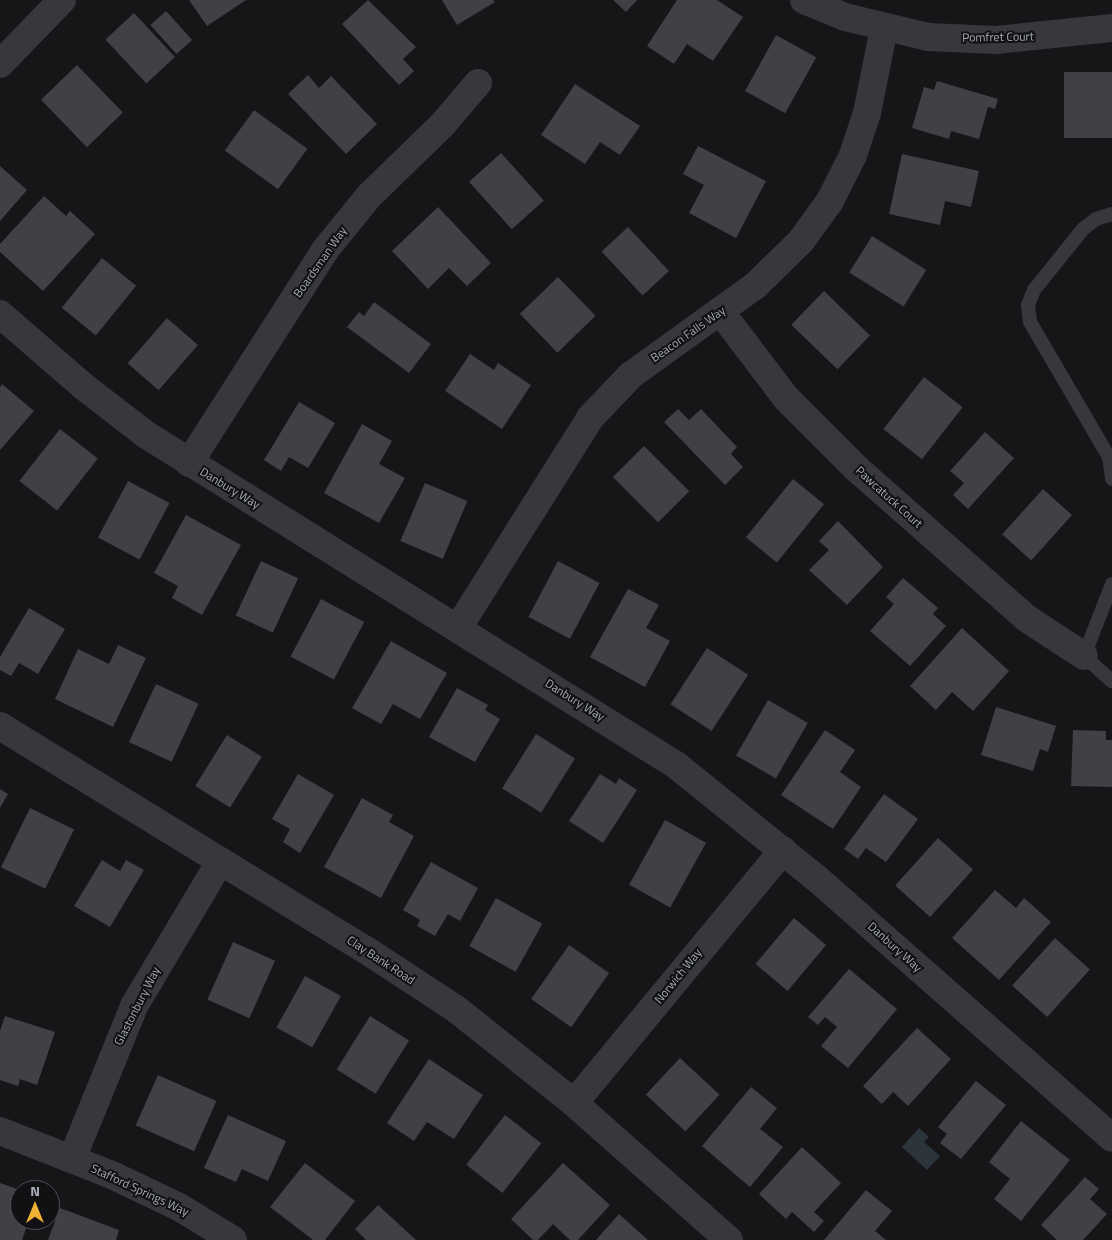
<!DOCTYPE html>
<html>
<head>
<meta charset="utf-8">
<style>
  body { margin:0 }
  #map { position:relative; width:1112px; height:1240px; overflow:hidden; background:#161618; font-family:"Titillium Web",sans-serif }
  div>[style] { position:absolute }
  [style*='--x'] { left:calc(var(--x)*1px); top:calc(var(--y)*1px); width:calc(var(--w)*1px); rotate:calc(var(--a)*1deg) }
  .water>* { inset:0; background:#2c353c }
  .building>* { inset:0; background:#404145; transform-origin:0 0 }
  .lane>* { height:14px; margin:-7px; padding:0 7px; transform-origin:7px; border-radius:7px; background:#37383d }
  .street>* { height:28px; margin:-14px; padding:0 14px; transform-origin:14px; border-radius:14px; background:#37383d }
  span { translate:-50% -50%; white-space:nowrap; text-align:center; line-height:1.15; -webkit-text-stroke:4px #111113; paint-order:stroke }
  .street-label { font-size:12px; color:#a8adb8 }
  .north { position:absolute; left:10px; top:1180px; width:50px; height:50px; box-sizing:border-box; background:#111113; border:1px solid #4d4f55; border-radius:50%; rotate:0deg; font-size:14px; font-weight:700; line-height:20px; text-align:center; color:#a8adb8 }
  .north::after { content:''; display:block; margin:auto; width:18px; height:22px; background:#f2b134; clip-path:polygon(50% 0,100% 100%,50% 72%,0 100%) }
</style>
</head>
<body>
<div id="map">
  <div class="water">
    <i style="clip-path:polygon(919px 1128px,929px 1137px,924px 1142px,940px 1156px,927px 1170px,902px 1147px)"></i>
  </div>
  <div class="building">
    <i style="clip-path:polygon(189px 0,246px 0,207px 26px)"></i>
    <i style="clip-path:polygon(368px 0,416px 47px,403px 59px,414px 71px,399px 85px,342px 24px)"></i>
    <i style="clip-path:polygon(442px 0,493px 0,495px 2px,457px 25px)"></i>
    <i style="clip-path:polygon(613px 0,637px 0,626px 12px)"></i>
    <i style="clip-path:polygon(677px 0,717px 0,743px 17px,713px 61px,687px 44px,674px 64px,647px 46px)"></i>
    <i style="left:166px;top:11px;width:39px;height:21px;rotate:48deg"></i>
    <i style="left:134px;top:13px;width:60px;height:39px;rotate:47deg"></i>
    <i style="left:776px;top:35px;width:46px;height:64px;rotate:29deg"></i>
    <i style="left:77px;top:65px;width:66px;height:50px;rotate:46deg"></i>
    <i style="left:1112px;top:72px;width:66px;height:48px;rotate:90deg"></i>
    <i style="clip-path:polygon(308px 75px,319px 88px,331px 76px,377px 124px,346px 154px,288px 94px)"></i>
    <i style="clip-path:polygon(937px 81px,998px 99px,995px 109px,988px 107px,979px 139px,951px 131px,949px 139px,912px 128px,924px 87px,934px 90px)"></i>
    <i style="clip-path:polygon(575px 84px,640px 126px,620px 155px,600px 142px,585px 164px,541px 135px)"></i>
    <i style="left:254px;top:110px;width:66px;height:50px;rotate:36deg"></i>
    <i style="clip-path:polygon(698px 146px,766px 181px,736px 238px,689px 213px,704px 185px,683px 174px)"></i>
    <i style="left:501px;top:153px;width:64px;height:43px;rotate:48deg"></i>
    <i style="clip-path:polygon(902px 154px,979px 171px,971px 207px,945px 201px,940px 225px,889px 214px)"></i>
    <i style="clip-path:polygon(0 166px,27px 190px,0 221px)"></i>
    <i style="clip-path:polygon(44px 196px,66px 216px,70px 211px,95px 234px,43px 291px,0 252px,0 244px)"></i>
    <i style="clip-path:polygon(438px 207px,491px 263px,467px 286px,449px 268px,428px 289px,392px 251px)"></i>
    <i style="left:628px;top:227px;width:60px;height:36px;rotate:47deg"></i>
    <i style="left:872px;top:236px;width:64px;height:43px;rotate:32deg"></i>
    <i style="left:102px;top:258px;width:44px;height:64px;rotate:39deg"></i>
    <i style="left:558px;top:277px;width:54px;height:53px;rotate:46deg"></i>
    <i style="left:824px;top:291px;width:64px;height:47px;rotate:44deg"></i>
    <i style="clip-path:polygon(374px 302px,431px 344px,409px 373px,347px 327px,359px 312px,364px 316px)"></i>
    <i style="left:167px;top:318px;width:41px;height:60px;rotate:41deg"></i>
    <i style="clip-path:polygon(470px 354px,494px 370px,498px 363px,531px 385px,502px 429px,445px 391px)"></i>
    <i style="left:924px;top:377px;width:49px;height:66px;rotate:38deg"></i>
    <i style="clip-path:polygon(2px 384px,34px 411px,0 450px,0 387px)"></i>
    <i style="clip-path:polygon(299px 402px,335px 423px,308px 468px,289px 457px,281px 471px,264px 460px)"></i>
    <i style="clip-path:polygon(678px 409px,689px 420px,701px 409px,737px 447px,731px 454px,743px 467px,725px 485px,664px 422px)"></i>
    <i style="clip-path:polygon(362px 424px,392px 441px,379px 464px,405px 478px,379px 523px,324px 493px)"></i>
    <i style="left:60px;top:429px;width:48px;height:66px;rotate:38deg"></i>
    <i style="clip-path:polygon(985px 432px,1014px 458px,968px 509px,953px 495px,964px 483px,950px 471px)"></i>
    <i style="left:644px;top:446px;width:64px;height:44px;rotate:45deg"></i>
    <i style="left:793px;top:479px;width:40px;height:75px;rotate:39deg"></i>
    <i style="left:128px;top:481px;width:47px;height:64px;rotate:28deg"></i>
    <i style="left:425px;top:483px;width:46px;height:63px;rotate:23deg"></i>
    <i style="left:1043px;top:489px;width:39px;height:61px;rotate:42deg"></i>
    <i style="clip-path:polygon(186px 515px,241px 545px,202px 615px,172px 598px,178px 586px,154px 573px)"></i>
    <i style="clip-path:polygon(838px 521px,883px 567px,847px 605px,809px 570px,829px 550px,819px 541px)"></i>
    <i style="left:261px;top:561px;width:41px;height:60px;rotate:25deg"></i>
    <i style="left:558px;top:561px;width:47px;height:63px;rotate:28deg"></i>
    <i style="clip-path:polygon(903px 578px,938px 608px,933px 614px,946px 626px,910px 666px,870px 631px,894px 604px,886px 597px)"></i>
    <i style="clip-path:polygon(628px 589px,659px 605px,646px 628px,670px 641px,645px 687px,590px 657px)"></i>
    <i style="left:321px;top:599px;width:49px;height:65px;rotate:28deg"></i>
    <i style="clip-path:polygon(29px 608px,65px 629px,38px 674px,19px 663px,11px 676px,0 670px,0 657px)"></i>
    <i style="clip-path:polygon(962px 628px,1009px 671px,973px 711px,952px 692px,936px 710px,910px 686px)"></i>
    <i style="clip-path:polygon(391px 641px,447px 673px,420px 719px,393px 704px,381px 724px,352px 708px)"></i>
    <i style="clip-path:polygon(118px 645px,146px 658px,113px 727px,55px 699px,78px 649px,109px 664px)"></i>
    <i style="left:707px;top:648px;width:49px;height:67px;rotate:33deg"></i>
    <i style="left:156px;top:684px;width:47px;height:64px;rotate:25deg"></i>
    <i style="clip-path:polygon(457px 688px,488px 705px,485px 710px,500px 719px,475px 762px,429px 737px)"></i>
    <i style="left:768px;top:700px;width:46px;height:64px;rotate:30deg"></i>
    <i style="clip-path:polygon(996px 707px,1056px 726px,1048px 752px,1040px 749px,1033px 771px,981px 755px)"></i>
    <i style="clip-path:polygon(825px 730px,855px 750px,840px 772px,861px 787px,833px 829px,781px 795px)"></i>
    <i style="clip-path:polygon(1073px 730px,1106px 731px,1106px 740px,1112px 740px,1112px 787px,1071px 786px)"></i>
    <i style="left:536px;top:734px;width:46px;height:64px;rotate:32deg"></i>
    <i style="left:227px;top:735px;width:41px;height:60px;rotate:32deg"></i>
    <i style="clip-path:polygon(298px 774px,334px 795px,300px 853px,283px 842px,290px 829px,272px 819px)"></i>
    <i style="clip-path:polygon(600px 774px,616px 784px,619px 778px,637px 790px,603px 843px,569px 821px)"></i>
    <i style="clip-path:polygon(0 789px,8px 794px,0 808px)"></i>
    <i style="clip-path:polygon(884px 794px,918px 819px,886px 862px,866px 848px,858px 859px,844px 849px)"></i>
    <i style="clip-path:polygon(362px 798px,393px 815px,389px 822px,414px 836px,381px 898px,324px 867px)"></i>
    <i style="left:30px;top:808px;width:49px;height:66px;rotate:26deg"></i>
    <i style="left:665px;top:820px;width:47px;height:74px;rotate:29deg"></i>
    <i style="left:938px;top:838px;width:47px;height:64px;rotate:42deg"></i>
    <i style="clip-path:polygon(102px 860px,120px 871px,126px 860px,144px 870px,110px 927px,74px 906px)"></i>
    <i style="clip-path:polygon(431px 862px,478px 888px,460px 921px,448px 914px,435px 936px,417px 926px,420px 920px,403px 910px)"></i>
    <i style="clip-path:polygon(995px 890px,1016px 908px,1024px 898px,1051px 922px,999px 980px,952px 938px)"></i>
    <i style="left:496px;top:898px;width:53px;height:55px;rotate:29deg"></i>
    <i style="left:794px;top:918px;width:42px;height:60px;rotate:40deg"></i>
    <i style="left:1055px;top:938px;width:47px;height:64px;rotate:42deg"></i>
    <i style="left:233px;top:942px;width:46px;height:63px;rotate:24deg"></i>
    <i style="left:569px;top:945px;width:49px;height:66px;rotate:35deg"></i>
    <i style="clip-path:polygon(849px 969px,897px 1009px,848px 1068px,821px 1046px,837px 1027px,825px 1017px,818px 1025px,808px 1017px)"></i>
    <i style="left:305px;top:976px;width:41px;height:59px;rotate:29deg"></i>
    <i style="clip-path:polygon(5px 1016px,55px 1032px,37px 1085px,20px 1079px,18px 1086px,0 1080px,0 1031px)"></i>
    <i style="left:370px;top:1016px;width:46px;height:63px;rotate:32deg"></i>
    <i style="clip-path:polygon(917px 1028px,951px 1059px,908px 1106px,893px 1092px,882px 1104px,863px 1086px)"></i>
    <i style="left:680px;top:1058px;width:54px;height:50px;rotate:43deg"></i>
    <i style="clip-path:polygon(429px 1059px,483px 1095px,454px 1139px,427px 1122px,414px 1141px,387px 1123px)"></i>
    <i style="left:158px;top:1075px;width:64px;height:55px;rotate:24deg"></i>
    <i style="clip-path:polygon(976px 1081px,1006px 1105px,961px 1159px,940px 1143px,947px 1134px,938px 1127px)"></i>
    <i style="clip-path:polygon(751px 1087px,777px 1108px,760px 1129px,783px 1147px,750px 1187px,702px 1146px)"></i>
    <i style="clip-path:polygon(228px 1115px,286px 1141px,268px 1181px,242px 1169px,236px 1182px,204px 1168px)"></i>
    <i style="left:505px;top:1115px;width:46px;height:63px;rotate:38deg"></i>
    <i style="clip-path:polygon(1021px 1121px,1070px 1160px,1021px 1221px,994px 1199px,1010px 1179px,989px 1162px)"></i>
    <i style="clip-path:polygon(802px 1147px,841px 1183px,814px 1212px,824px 1221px,814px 1232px,792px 1212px,786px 1219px,759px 1194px)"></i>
    <i style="clip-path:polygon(305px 1163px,355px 1201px,325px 1240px,313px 1240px,270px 1207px)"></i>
    <i style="clip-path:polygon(563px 1163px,610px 1205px,578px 1240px,570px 1240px,553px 1224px,538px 1240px,533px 1240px,511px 1219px)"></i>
    <i style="clip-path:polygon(1085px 1177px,1099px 1189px,1090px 1199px,1107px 1214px,1083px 1240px,1057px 1240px,1041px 1225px)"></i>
    <i style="clip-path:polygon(0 1183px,20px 1190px,20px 1220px,29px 1220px,22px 1240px,0 1240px)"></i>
    <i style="clip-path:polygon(866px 1190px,892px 1211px,875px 1231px,886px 1240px,824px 1240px)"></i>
    <i style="clip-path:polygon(378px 1205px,416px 1240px,366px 1240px,355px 1229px)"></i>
    <i style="clip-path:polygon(60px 1208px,119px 1230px,116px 1240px,48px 1240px)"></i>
    <i style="clip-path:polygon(619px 1214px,648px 1240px,596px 1240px)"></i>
  </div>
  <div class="lane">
    <i style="--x:1112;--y:214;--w:17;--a:163"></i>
    <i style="--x:1096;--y:219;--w:16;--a:142"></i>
    <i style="--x:1083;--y:229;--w:78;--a:128.8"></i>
    <i style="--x:1034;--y:290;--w:16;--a:112"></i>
    <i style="--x:1028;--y:305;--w:17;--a:83"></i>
    <i style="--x:1030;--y:322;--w:156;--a:59.7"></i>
    <i style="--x:1109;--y:457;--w:22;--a:82"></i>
    <i style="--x:1112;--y:584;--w:77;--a:111.3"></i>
    <i style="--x:1084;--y:656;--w:38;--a:42"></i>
  </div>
  <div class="street">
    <i style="--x:804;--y:0;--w:44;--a:22.5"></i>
    <i style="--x:845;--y:17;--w:85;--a:13.5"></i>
    <i style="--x:928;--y:37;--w:68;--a:2.5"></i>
    <i style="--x:996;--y:40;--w:117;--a:-5.9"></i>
    <i style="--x:0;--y:64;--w:89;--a:-45.9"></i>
    <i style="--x:720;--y:311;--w:109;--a:52.8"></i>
    <i style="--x:786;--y:398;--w:99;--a:45"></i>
    <i style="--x:856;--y:468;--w:227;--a:41.4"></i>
    <i style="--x:1026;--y:618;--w:69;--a:33.2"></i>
    <i style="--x:0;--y:314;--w:110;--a:40.9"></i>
    <i style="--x:83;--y:386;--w:78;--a:37.7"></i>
    <i style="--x:145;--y:434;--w:626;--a:31.94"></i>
    <i style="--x:676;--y:765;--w:179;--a:38.9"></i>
    <i style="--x:815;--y:877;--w:395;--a:41.3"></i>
    <i style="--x:189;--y:463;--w:253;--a:-57.4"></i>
    <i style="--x:325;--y:250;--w:70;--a:-50.8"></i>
    <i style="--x:369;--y:196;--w:103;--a:-44.2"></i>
    <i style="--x:443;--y:124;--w:54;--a:-49.5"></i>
    <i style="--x:458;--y:628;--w:248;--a:-57.8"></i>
    <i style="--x:590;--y:418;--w:59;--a:-46.4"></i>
    <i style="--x:631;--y:375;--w:153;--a:-35.7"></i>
    <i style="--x:755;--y:286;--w:64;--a:-44.4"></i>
    <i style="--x:801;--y:241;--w:49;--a:-54.1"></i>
    <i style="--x:830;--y:201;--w:51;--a:-63.4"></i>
    <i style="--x:853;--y:155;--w:44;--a:-71.6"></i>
    <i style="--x:867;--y:113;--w:87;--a:-78.7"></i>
    <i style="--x:0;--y:726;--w:429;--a:31.5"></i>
    <i style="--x:366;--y:950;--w:108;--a:33.2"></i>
    <i style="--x:456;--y:1009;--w:151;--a:38.5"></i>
    <i style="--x:574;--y:1103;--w:207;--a:41.5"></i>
    <i style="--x:574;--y:1103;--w:328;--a:-50.4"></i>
    <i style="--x:0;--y:1131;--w:123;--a:21.5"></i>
    <i style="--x:114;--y:1176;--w:72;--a:25.5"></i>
    <i style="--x:179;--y:1207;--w:63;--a:31.4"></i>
    <i style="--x:72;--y:1159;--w:165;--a:-67.9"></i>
    <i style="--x:134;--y:1006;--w:168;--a:-59.2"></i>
  </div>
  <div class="street-label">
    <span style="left:998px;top:37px;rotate:-1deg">Pomfret Court</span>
    <span style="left:320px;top:262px;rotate:-55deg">Boardsman Way</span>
    <span style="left:688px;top:334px;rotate:-35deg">Beacon Falls Way</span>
    <span style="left:230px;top:488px;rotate:31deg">Danbury Way</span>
    <span style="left:889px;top:497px;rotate:42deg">Pawcatuck Court</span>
    <span style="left:575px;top:700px;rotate:32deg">Danbury Way</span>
    <span style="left:895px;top:947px;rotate:42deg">Danbury Way</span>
    <span style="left:381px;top:960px;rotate:33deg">Clay Bank Road</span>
    <span style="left:678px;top:976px;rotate:-51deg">Norwich Way</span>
    <span style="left:137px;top:1006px;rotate:-63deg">Glastonbury Way</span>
    <span style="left:140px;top:1190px;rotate:25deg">Stafford Springs Way</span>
  </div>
  <div class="north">N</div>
</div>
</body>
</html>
